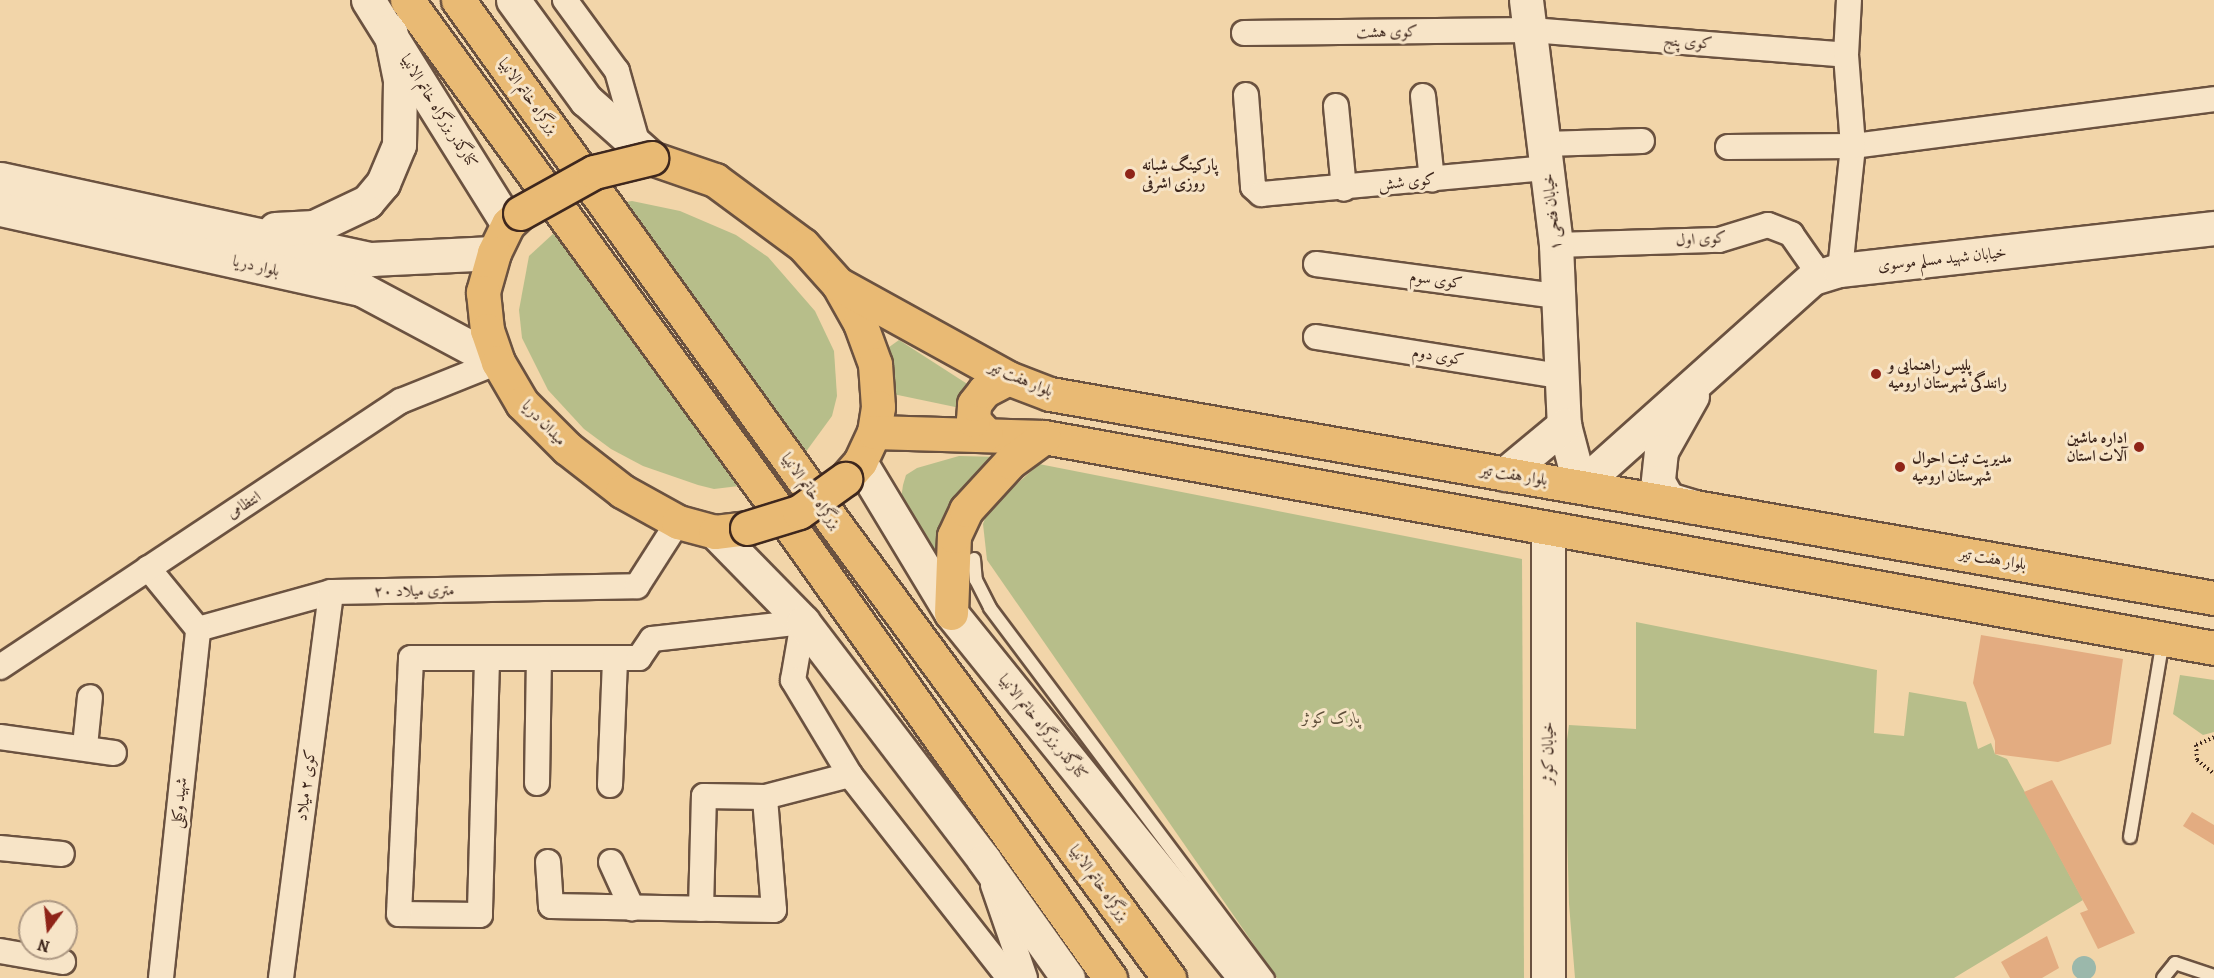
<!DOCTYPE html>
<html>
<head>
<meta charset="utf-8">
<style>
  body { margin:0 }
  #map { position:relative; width:2214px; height:978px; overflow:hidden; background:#f2d5a9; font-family:Alegreya,Amiri,serif }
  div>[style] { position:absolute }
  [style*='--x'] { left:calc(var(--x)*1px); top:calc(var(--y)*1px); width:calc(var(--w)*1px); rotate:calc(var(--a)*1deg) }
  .green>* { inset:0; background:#b7be8a }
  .water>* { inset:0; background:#9bb8ab }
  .round { border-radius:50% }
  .building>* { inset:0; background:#e3ac81 }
  .path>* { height:4px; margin-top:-2px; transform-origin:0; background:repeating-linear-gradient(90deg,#3e271d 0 1.5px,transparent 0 4.5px) }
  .roads { filter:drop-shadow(2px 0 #6b5240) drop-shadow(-2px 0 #6b5240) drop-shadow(0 2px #6b5240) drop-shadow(0 -2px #6b5240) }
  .lane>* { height:12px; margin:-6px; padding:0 6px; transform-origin:6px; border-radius:6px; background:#f7e4c7 }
  .street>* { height:24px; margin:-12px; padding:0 12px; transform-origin:12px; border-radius:12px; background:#f7e4c7 }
  .secondary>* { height:33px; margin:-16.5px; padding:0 16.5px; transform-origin:16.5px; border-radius:16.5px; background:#f7e4c7 }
  .primary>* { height:33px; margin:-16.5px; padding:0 16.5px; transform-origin:16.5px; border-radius:16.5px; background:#e9ba74 }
  .highway>* { height:33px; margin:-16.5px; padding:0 16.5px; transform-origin:16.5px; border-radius:16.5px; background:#e9ba74 }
  .bridges { filter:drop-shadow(2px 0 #3e271d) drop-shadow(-2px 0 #3e271d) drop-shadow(0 2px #3e271d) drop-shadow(0 -2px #3e271d) }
  .primary-bridge>* { height:33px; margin:-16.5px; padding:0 16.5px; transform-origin:16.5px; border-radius:16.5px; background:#e9ba74 }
  .dots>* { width:16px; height:16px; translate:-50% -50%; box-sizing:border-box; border:3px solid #f7e4c7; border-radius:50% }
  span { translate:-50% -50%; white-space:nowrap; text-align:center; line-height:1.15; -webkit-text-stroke:6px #f7e4c7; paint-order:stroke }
  .street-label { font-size:16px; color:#3e271d }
  .poi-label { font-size:16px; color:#3e271d; font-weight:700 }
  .left { translate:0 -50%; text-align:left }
  .right { translate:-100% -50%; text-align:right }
  .park-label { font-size:16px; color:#5c4d38; font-style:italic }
  .north { position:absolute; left:18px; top:900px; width:60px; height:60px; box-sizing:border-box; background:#f7e4c7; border:2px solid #ad9883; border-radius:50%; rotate:195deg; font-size:16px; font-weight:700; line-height:24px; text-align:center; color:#3e271d }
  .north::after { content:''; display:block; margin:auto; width:21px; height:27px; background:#8f2418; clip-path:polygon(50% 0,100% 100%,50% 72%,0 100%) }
</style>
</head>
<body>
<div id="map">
  <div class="green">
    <i style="clip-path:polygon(632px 201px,680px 211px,736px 235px,768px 257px,815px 311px,834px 351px,837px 396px,832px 416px,805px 453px,801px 454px,619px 203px)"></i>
    <i style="clip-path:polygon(554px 233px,739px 486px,714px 489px,698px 485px,643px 466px,611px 449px,584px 429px,548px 390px,522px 338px,519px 310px,529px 256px)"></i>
    <i style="clip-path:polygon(899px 340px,972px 387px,960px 408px,893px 394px,885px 350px)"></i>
    <i style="clip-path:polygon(959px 456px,1001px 457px,941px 568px,901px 499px,903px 485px,906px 475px,917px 468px)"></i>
    <i style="clip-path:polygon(1039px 464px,1522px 559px,1524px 978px,1277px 978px,987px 560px,983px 524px,988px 510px)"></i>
    <i style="clip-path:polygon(1636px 622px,1877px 670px,1874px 733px,1904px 736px,1909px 692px,1966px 702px,1978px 749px,1991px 743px,1995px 754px,2007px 759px,2083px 900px,1954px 978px,1575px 978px,1569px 904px,1565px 754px,1569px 725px,1636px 729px)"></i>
    <i style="clip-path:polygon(2180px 675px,2214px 680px,2214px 732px,2203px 735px,2173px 714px)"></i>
  </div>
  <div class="water">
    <i class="round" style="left:2072px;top:956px;width:24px;height:24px"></i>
  </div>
  <div class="building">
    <i style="clip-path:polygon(1981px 635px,2123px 659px,2111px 744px,2058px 762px,1995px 754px,1995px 741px,1973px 683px)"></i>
    <i style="clip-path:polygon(2052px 780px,2135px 933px,2098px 949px,2080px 913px,2088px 910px,2024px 792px)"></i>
    <i style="clip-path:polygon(2192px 812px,2214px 825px,2214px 845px,2183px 826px)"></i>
    <i style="clip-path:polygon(2047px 936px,2059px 968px,2042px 978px,2010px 978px,2001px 962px)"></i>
  </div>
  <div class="path">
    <i style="--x:2214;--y:737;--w:20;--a:156"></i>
    <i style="--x:2196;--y:745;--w:15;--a:86"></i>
    <i style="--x:2197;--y:760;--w:22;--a:39"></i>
  </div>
  <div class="roads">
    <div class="lane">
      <i style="--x:974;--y:559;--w:21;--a:85"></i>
      <i style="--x:976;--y:580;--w:31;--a:63"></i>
      <i style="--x:990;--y:608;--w:463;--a:53.1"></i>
      <i style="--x:2130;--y:837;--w:200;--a:-80.5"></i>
      <i style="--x:2163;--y:978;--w:19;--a:-51"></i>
      <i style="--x:2175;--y:963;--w:41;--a:18.4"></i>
    </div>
    <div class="street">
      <i style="--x:565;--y:0;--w:88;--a:53.8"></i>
      <i style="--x:617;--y:71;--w:77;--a:74.2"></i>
      <i style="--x:1244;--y:33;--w:287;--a:-0.6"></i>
      <i style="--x:1531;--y:30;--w:316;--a:4.5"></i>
      <i style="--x:1246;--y:95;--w:92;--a:85.6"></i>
      <i style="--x:1253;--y:187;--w:11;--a:41"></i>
      <i style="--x:1261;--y:194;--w:287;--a:-5.2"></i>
      <i style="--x:1423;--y:96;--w:84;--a:83.9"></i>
      <i style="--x:1336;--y:106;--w:83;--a:84.5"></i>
      <i style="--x:1545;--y:144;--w:97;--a:-1.8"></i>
      <i style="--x:1728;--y:147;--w:125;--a:-0.5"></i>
      <i style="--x:1853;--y:146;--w:364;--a:-7.4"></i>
      <i style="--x:1556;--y:245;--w:163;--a:-1.8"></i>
      <i style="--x:1719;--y:240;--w:51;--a:-17"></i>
      <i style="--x:1768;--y:225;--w:25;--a:21"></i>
      <i style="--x:1791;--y:234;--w:37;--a:55"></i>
      <i style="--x:1812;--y:264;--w:14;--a:86"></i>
      <i style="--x:1316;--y:264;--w:243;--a:7.6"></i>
      <i style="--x:1840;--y:270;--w:125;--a:-84"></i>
      <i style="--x:1853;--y:146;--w:91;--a:-94.4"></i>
      <i style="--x:1846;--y:55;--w:55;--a:-86.9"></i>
      <i style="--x:1316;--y:337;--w:247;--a:9.1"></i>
      <i style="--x:148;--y:568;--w:79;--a:50.7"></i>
      <i style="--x:198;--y:629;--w:138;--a:-15.5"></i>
      <i style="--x:331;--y:592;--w:306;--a:-1.1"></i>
      <i style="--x:637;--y:586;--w:76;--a:-57.4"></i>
      <i style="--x:487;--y:660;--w:255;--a:91.6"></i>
      <i style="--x:480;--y:915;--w:81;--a:-179.3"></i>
      <i style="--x:399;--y:914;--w:256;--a:-87.3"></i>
      <i style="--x:411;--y:658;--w:228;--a:0"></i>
      <i style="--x:639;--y:658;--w:23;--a:-56"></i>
      <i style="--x:652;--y:639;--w:152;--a:-6.4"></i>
      <i style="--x:803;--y:622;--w:59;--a:99.8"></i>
      <i style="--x:793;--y:680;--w:111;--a:59"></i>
      <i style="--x:850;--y:775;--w:258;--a:51.9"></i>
      <i style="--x:0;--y:667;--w:481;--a:-33.6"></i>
      <i style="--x:401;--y:401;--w:105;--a:-21.9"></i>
      <i style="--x:0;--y:737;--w:115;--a:8"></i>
      <i style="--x:85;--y:746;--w:49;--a:-84.2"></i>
      <i style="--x:537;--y:783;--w:124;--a:-89.1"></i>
      <i style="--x:610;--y:785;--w:127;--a:-87.7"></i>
      <i style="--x:0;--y:848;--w:62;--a:5.5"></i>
      <i style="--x:548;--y:862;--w:44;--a:86.1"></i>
      <i style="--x:551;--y:906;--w:223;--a:1"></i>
      <i style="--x:774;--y:910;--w:113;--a:-94.6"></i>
      <i style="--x:611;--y:862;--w:51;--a:65.5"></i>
      <i style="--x:993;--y:885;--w:98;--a:71"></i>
      <i style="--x:701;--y:909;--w:113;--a:-88.5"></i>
      <i style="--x:704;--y:796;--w:61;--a:0.9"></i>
      <i style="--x:765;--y:797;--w:88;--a:-14.5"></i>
      <i style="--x:0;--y:951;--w:64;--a:9.9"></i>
      <i style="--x:161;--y:978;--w:351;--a:-83.9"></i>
      <i style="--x:281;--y:978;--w:389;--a:-82.6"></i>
    </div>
    <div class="secondary">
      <i style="--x:368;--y:0;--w:264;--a:58"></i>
      <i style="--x:513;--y:0;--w:124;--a:53.9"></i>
      <i style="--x:586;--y:100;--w:87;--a:41.7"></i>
      <i style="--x:1526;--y:0;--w:247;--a:83"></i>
      <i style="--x:1556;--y:245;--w:180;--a:87.5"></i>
      <i style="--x:1564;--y:425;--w:63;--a:75.3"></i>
      <i style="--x:1580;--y:486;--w:312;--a:-41.8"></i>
      <i style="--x:1813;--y:278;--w:28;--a:-17"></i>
      <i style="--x:1840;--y:270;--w:376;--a:-6.4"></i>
      <i style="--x:0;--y:179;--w:380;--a:12.2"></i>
      <i style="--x:371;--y:259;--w:123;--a:-2.8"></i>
      <i style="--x:0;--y:209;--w:370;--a:12.5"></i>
      <i style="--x:361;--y:289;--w:155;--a:28.1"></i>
      <i style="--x:275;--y:229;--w:39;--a:-3"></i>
      <i style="--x:314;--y:227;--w:59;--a:-25.3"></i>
      <i style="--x:367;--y:202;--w:25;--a:-50"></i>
      <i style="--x:383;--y:183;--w:41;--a:-67.2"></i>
      <i style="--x:399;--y:145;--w:65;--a:-89.1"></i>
      <i style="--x:400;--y:80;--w:51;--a:-101.3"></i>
      <i style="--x:1692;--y:396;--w:63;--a:119.4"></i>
      <i style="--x:1661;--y:451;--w:31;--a:96"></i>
      <i style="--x:1658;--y:482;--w:20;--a:60"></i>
      <i style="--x:1668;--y:499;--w:27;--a:17"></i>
      <i style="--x:860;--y:462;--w:176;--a:58.9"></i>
      <i style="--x:951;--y:613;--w:469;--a:51.1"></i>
      <i style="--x:1505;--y:474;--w:77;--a:-39.7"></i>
      <i style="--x:715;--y:532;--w:126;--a:45.6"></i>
      <i style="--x:803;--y:622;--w:299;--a:52.7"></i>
      <i style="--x:984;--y:860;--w:145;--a:54.6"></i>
      <i style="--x:1548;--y:978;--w:449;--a:-90"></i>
    </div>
    <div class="primary">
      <i style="--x:651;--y:158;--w:68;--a:19"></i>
      <i style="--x:715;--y:180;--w:109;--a:36.5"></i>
      <i style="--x:803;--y:245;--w:52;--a:48.1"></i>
      <i style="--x:838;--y:284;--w:45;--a:60.6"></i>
      <i style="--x:860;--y:323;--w:44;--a:69.9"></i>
      <i style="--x:875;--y:364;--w:43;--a:86"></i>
      <i style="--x:878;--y:407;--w:25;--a:99"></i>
      <i style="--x:874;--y:432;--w:33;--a:115"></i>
      <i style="--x:860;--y:462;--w:23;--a:131"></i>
      <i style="--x:520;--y:213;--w:16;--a:137"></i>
      <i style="--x:508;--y:224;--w:32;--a:116"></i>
      <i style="--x:494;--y:253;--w:41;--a:105.8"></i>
      <i style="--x:483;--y:292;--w:38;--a:84"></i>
      <i style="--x:487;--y:330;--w:34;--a:71"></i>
      <i style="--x:498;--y:362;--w:48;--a:59.7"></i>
      <i style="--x:522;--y:403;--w:64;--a:45"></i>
      <i style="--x:567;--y:448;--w:70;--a:38"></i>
      <i style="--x:622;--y:491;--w:64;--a:29"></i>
      <i style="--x:678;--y:522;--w:38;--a:15"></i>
      <i style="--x:715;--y:532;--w:32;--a:-7"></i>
      <i style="--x:838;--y:284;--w:194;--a:28.9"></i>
      <i style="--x:1008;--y:378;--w:45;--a:20.9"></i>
      <i style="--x:1050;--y:394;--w:1182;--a:9.94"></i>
      <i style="--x:874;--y:432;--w:170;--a:1.7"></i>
      <i style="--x:1044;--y:437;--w:1189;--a:10.22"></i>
      <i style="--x:986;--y:434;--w:19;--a:-133"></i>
      <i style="--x:973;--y:420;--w:16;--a:-86"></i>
      <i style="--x:974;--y:404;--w:16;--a:-52"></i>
      <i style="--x:984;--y:391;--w:27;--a:-28"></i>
      <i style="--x:951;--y:613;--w:77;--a:-87.8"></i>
      <i style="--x:954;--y:536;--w:29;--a:-65"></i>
      <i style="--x:966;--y:510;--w:65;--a:-47.5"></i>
      <i style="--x:1010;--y:462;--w:42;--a:-36.3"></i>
    </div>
    <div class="highway">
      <i style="--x:407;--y:0;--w:663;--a:53.96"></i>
      <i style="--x:797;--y:536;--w:542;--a:54.7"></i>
      <i style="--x:458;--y:0;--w:646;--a:54.27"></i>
      <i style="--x:835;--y:524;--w:564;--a:53.66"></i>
    </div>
  </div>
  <div class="bridges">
    <div class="primary-bridge">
      <i style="--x:520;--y:213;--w:85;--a:-29"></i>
      <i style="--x:594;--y:172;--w:59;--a:-13.8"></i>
      <i style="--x:747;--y:528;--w:54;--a:-17.1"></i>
      <i style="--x:799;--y:512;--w:57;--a:-35.7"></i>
    </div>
  </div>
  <div class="dots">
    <i style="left:1130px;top:174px;background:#8f2418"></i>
    <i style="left:1876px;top:374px;background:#8f2418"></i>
    <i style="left:2139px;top:447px;background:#8f2418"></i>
    <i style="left:1900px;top:467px;background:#8f2418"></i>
  </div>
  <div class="street-label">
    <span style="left:1387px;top:32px;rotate:-1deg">کوی هشت</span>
    <span style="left:1688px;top:42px;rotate:4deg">کوی پنج</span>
    <span style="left:528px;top:96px;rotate:54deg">بزرگراه خاتم الانبیا</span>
    <span style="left:439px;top:111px;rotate:58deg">کنارگذر بزرگراه خاتم الانبیا</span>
    <span style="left:1407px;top:182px;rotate:-6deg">کوی شش</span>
    <span style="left:1552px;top:212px;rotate:-96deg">خیابان فتحی ۱</span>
    <span style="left:1701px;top:239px;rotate:-4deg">کوی اول</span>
    <span style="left:1942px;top:259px;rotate:-6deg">خیابان شهید مسلم موسوی</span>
    <span style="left:256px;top:266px;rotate:13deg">بلوار دریا</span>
    <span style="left:1436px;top:280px;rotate:8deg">کوی سوم</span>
    <span style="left:1438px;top:356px;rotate:9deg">کوی دوم</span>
    <span style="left:1021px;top:379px;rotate:23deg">بلوار هفت تیر</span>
    <span style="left:544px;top:423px;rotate:46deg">میدان دریا</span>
    <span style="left:1514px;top:475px;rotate:9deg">بلوار هفت تیر</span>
    <span style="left:811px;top:491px;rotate:54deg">بزرگراه خاتم الانبیا</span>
    <span style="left:244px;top:505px;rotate:-33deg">انتظامی</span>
    <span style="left:1993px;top:559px;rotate:10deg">بلوار هفت تیر</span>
    <span style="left:414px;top:591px;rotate:-1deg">۲۰ متری میلاد</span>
    <span style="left:1043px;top:727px;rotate:51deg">کنارگذر بزرگراه خاتم الانبیا</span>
    <span style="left:1548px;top:753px;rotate:-90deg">خیابان کوثر</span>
    <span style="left:306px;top:785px;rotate:-83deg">کوی ۲ میلاد</span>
    <span style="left:179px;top:803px;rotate:-84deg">شهید وکیلی</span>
    <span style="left:1099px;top:883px;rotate:54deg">بزرگراه خاتم الانبیا</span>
  </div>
  <div class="poi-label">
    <span class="left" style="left:1142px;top:174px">پارکینگ شبانه<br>روزی اشرفی</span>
    <span class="left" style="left:1888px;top:374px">پلیس راهنمایی و<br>رانندگی شهرستان ارومیه</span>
    <span class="right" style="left:2127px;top:447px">اداره ماشین<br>آلات استان</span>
    <span class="left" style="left:1912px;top:467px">مدیریت ثبت احوال<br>شهرستان ارومیه</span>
  </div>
  <div class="park-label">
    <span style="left:1331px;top:718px">پارک کوثر</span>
  </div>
  <div class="north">N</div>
</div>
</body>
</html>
